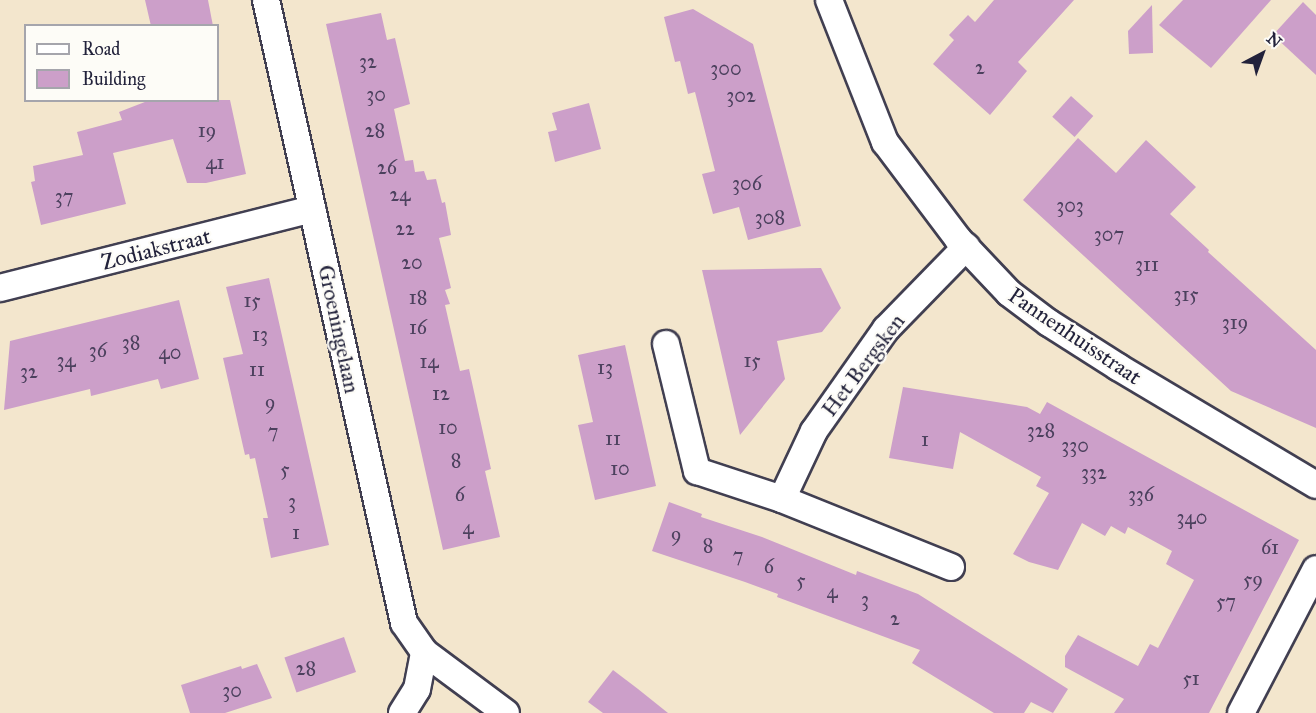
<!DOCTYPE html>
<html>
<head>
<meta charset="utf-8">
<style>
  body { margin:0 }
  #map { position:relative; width:1316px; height:713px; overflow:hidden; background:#f3e6cd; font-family:"IM FELL Great Primer",serif }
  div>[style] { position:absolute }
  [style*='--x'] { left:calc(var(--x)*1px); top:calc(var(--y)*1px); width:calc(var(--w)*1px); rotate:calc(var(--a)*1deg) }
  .building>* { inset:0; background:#cc9fc9; transform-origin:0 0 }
  .roads { filter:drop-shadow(2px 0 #413f51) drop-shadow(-2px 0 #413f51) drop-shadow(0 2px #413f51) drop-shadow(0 -2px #413f51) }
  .minor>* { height:26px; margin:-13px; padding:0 13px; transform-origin:13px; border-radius:13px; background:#fff }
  span { translate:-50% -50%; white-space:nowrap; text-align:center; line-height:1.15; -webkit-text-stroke:4.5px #fdfcf7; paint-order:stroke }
  .number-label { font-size:20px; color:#4c415e }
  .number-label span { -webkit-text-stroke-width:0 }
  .street-label { font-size:22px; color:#22223b }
  .legend { position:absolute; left:24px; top:24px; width:195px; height:78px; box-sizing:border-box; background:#fdfcf7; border:2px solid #a5a5ac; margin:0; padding:8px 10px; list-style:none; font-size:18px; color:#22223b }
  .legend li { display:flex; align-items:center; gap:12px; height:30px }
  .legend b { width:30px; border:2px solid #a5a5ac }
  .north { position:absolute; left:1232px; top:24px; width:60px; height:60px; -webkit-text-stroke:4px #fdfcf7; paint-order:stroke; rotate:41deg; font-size:16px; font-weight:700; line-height:24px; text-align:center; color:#22223b }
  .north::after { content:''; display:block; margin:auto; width:21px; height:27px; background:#22223b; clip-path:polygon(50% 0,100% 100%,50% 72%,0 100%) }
</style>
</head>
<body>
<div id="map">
  <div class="building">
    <i style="clip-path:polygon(145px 0,208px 0,213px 26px,151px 26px)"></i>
    <i style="clip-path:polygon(994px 0,1074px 0,1018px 62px,1027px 71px,990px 115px,933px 64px,954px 40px,949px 35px,968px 15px,975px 22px)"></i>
    <i style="clip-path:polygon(1183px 0,1271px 0,1211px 68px,1159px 25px)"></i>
    <i style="clip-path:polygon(1303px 2px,1316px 15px,1316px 75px,1273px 35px)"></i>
    <i style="clip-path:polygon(1152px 5px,1153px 53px,1129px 54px,1128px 31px)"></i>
    <i style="clip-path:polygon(693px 9px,753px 44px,801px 226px,748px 240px,739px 207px,713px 214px,702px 174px,715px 171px,695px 92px,688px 94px,680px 61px,675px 62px,664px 17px)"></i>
    <i style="clip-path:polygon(381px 13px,387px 40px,395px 38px,410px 104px,394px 109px,405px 161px,413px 160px,415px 172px,424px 171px,427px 180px,436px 179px,442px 203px,445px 202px,451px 235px,439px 238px,451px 288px,445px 290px,450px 304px,445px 305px,460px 371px,469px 369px,491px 469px,485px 471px,500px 537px,443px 550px,326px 24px)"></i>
    <i style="left:1071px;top:96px;width:30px;height:28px;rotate:42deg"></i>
    <i style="clip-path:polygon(150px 100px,230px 100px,246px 174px,206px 183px,187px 183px,173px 139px,113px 153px,126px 204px,41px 225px,31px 182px,35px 181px,33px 166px,83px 155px,77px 132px,122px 120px,119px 112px)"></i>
    <i style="clip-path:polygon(589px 103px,601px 149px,555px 162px,548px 132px,557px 130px,552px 113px)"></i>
    <i style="clip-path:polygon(1078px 138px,1116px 173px,1146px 140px,1196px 187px,1170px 214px,1209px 250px,1208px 252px,1316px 350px,1316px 428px,1231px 391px,1023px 200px)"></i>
    <i style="clip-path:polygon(821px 268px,841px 308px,822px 332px,777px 341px,785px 379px,740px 435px,702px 270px)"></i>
    <i style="clip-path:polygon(269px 278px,329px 545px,271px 558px,263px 518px,268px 518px,255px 458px,250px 459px,249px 454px,245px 455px,223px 358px,243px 354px,226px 287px)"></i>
    <i style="clip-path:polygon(179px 300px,199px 379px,161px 389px,158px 379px,91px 396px,90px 389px,4px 410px,10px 341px)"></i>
    <i style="clip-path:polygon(625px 345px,656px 486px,595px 500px,578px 425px,593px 422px,578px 355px)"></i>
    <i style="clip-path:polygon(903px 387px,1027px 407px,1040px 414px,1047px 402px,1299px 540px,1209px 713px,1114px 713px,1124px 699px,1065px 667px,1065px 656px,1078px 635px,1138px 666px,1150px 644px,1158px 648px,1194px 580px,1166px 564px,1172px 551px,1128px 527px,1125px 534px,1111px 526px,1105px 536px,1082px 523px,1058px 570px,1029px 562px,1013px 554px,1049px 493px,1036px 486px,1041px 477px,960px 432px,953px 469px,889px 458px)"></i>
    <i style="clip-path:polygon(669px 502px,702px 514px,701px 517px,762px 537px,856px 575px,857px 571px,918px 594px,1068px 689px,1053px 713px,1031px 702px,1024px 713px,994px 713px,912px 663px,920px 650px,777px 597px,778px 594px,745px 582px,652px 551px)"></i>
    <i style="left:344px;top:637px;width:37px;height:63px;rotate:71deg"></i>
    <i style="clip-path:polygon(257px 664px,272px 698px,225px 713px,190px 713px,181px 685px,241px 666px,242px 669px)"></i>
    <i style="clip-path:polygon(613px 670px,638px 689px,668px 713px,603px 713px,588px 702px)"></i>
  </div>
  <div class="roads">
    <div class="minor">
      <i style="--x:266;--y:0;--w:638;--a:77.51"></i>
      <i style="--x:404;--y:623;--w:35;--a:55"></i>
      <i style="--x:424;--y:652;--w:102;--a:36.6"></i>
      <i style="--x:829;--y:0;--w:153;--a:68.5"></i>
      <i style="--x:885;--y:142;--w:121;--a:53"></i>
      <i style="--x:958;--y:239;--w:74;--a:46.6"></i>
      <i style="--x:1009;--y:293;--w:50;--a:36.9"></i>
      <i style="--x:1049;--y:323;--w:82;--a:32.5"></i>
      <i style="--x:1118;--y:367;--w:230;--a:30.8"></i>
      <i style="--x:0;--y:288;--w:322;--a:-14.2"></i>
      <i style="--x:666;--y:344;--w:131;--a:76.3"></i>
      <i style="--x:697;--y:471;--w:89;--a:18.2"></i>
      <i style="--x:951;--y:567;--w:182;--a:-158.1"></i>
      <i style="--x:782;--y:499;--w:75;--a:-64.8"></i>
      <i style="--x:814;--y:431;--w:125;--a:-54.8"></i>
      <i style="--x:886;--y:329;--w:115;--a:-45.7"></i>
      <i style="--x:402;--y:713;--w:28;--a:-58"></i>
      <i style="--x:417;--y:689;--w:38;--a:-79"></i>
      <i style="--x:1241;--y:713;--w:162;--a:-62.5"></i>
    </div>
  </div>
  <div class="number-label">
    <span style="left:368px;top:61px">32</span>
    <span style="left:980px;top:67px">2</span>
    <span style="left:726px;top:68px">300</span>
    <span style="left:376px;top:94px">30</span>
    <span style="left:741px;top:95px">302</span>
    <span style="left:207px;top:130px">19</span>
    <span style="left:375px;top:130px">28</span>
    <span style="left:215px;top:162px">41</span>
    <span style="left:387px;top:167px">26</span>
    <span style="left:747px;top:183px">306</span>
    <span style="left:400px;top:194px">24</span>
    <span style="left:64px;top:196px">37</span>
    <span style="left:1070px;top:205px">303</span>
    <span style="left:770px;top:217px">308</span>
    <span style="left:405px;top:228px">22</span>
    <span style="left:1109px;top:234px">307</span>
    <span style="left:412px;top:262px">20</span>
    <span style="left:1147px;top:264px">311</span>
    <span style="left:1186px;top:294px">315</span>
    <span style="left:418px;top:297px">18</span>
    <span style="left:252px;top:300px">15</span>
    <span style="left:1235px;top:322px">319</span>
    <span style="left:418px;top:327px">16</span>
    <span style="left:260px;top:334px">13</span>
    <span style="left:131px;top:342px">38</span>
    <span style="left:98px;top:350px">36</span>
    <span style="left:170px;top:352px">40</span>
    <span style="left:66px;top:360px">34</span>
    <span style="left:752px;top:360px">15</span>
    <span style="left:429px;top:361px">14</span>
    <span style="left:605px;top:367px">13</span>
    <span style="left:257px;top:369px">11</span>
    <span style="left:29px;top:371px">32</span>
    <span style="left:441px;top:393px">12</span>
    <span style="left:270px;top:402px">9</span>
    <span style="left:448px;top:427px">10</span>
    <span style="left:1041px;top:430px">328</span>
    <span style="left:273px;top:431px">7</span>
    <span style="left:613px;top:438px">11</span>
    <span style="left:925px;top:439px">1</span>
    <span style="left:1075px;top:445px">330</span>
    <span style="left:456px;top:460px">8</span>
    <span style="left:620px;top:468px">10</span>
    <span style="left:285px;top:469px">5</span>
    <span style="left:1094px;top:472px">332</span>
    <span style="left:460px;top:494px">6</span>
    <span style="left:1141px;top:494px">336</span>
    <span style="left:292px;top:501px">3</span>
    <span style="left:1192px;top:517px">340</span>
    <span style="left:468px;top:527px">4</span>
    <span style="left:296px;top:532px">1</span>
    <span style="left:676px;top:534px">9</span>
    <span style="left:708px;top:545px">8</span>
    <span style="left:1270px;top:547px">61</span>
    <span style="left:738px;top:555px">7</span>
    <span style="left:769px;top:566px">6</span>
    <span style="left:1253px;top:579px">59</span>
    <span style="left:801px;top:580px">5</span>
    <span style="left:832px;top:591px">4</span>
    <span style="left:865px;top:599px">3</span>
    <span style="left:1226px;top:601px">57</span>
    <span style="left:895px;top:618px">2</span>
    <span style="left:306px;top:668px">28</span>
    <span style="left:1191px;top:678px">51</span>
    <span style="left:232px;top:690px">30</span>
  </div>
  <div class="street-label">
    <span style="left:156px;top:249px;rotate:-14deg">Zodiakstraat</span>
    <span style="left:339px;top:329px;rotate:78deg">Groeningelaan</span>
    <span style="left:1075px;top:336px;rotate:34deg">Pannenhuisstraat</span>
    <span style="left:863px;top:365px;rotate:-53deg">Het Bergsken</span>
  </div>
  <ul class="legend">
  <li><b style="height:8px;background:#fff"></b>Road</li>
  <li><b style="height:16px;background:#cc9fc9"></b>Building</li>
  </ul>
  <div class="north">N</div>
</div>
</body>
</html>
